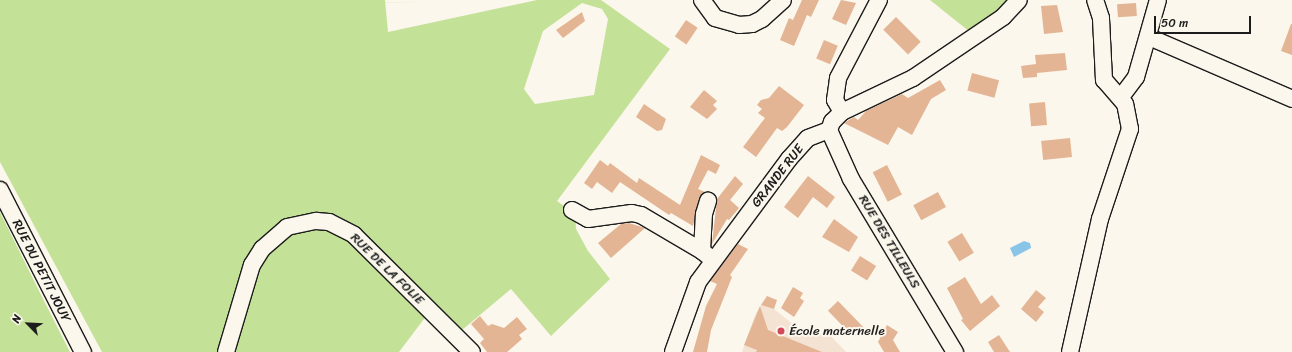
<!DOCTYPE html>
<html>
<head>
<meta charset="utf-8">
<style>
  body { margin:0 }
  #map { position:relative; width:1292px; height:352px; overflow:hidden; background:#fbf7ec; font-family:Sriracha,sans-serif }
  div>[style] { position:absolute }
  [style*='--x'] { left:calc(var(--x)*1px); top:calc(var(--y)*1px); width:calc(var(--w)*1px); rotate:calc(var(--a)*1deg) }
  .built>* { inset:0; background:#f4e3d2 }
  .green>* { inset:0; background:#c4e198 }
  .water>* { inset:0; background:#89c4e9 }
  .building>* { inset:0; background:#e3b594; transform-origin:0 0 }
  .roads { filter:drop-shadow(1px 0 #1c1c1c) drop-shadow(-1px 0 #1c1c1c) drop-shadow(0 1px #1c1c1c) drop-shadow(0 -1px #1c1c1c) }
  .minor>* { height:16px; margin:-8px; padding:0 8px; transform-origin:8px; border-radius:8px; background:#fbf7ec }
  .dots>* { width:11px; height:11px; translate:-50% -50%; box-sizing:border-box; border:2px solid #fbf7ec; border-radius:50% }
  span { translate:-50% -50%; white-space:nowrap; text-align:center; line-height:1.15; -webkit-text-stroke:4px #fbf7ec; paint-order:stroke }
  .street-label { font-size:13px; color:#1c1c1c }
  .poi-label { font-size:13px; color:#1c1c1c }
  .left { translate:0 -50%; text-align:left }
  .north { position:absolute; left:8px; top:304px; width:40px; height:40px; -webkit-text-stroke:3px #fbf7ec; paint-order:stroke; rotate:294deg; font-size:11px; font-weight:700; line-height:16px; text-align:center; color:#1c1c1c }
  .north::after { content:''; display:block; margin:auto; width:14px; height:18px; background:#1c1c1c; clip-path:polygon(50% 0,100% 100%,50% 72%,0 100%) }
  .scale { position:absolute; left:1154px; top:16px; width:97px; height:18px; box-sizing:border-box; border:2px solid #1c1c1c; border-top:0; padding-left:5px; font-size:12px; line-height:14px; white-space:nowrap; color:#1c1c1c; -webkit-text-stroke:3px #fbf7ec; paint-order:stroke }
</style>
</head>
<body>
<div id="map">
  <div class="built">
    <i style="clip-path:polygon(761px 305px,774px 309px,795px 326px,831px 336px,846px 352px,742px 352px,755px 315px)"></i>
  </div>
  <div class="green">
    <i style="clip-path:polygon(evenodd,0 0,385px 0,388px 32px,537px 0,601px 0,670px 49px,557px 201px,575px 214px,576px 229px,588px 251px,610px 279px,551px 336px,511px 289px,462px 330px,427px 315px,399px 352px,102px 352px,0 162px,0 0,582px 3px,602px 9px,608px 19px,594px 95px,535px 104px,524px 89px,543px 31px,582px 3px)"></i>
    <i style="clip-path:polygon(930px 0,1009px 0,970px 32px)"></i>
    <i style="clip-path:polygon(0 212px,44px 301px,70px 352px,0 352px)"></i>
  </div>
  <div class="water">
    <i style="clip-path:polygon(1024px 241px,1030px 243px,1031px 248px,1014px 257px,1010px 248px)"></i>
  </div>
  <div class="building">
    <i style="clip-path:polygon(802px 0,819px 0,811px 17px,807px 15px,794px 46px,780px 40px,789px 18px,793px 20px)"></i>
    <i style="clip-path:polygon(841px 0,856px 3px,846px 25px,832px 19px)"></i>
    <i style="left:1136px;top:3px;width:13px;height:19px;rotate:86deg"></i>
    <i style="clip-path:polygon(1057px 5px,1063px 32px,1044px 34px,1041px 6px)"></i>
    <i style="clip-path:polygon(582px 12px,585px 21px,563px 38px,556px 30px)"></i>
    <i style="left:896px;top:17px;width:35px;height:18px;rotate:45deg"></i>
    <i style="left:686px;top:20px;width:14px;height:20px;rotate:34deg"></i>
    <i style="clip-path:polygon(1291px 24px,1292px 24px,1292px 55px,1281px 51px)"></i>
    <i style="left:824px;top:40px;width:15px;height:20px;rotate:23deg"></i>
    <i style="clip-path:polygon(1065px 53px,1067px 70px,1037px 73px,1037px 77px,1023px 78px,1021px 66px,1036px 64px,1035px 55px)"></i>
    <i style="left:972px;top:73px;width:28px;height:18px;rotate:15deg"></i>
    <i style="clip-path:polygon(940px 80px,946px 90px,931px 99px,912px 135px,898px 127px,888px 145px,844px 123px,854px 117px,858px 120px,866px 111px,902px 94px,908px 98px)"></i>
    <i style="clip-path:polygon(779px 86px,804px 105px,787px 127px,782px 131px,777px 128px,756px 157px,743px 147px,765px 118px,758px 113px,762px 109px,757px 105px,761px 100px,769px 98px)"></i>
    <i style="clip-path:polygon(704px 90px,717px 101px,713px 105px,717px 109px,707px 119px,690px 107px)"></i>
    <i style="left:1045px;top:102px;width:23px;height:16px;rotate:85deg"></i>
    <i style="clip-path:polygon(644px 104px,666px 119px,662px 130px,657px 131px,636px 117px)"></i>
    <i style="left:1070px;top:138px;width:19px;height:29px;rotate:84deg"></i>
    <i style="clip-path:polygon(701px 155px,720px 165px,716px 174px,708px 170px,698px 189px,705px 192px,699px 198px,693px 226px,671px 213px,669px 215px,620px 182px,612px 193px,597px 182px,592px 189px,584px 183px,600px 160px,608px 166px,610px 163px,637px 183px,639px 178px,680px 205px)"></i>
    <i style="left:887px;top:165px;width:33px;height:16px;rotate:63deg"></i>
    <i style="clip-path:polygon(735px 176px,743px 184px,730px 200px,739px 208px,729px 220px,727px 219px,712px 244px,717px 199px)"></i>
    <i style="clip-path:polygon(808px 176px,835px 197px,827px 208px,813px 197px,798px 218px,784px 207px)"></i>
    <i style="left:938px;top:192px;width:17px;height:28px;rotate:62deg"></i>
    <i style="clip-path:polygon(834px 219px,858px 237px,849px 252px,822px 237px)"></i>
    <i style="clip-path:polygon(629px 223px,645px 228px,611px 258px,598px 243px,621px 224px)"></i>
    <i style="left:962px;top:233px;width:23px;height:17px;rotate:59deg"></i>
    <i style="clip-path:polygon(738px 244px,748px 249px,730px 275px,732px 277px,711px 330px,707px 352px,693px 352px,706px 306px,717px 284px,710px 281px)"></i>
    <i style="left:860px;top:256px;width:19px;height:17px;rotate:32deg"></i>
    <i style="clip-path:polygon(965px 277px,981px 304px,992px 295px,1000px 306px,970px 331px,961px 320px,963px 319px,947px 288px)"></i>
    <i style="clip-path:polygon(793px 287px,803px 293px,800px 298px,804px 301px,794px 317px,781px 308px)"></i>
    <i style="clip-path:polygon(1036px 290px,1046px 298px,1038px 307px,1044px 312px,1036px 322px,1021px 309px)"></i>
    <i style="clip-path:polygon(767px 296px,777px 300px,774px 309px,761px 305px)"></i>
    <i style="left:838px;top:301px;width:37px;height:14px;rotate:46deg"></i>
    <i style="clip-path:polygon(760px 306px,768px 330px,822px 352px,756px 352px,757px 350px,744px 345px)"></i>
    <i style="clip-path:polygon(480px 316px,488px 326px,492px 324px,504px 328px,517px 317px,527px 329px,519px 335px,522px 339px,507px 352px,487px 352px,480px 343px,484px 339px,471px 324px)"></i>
    <i style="clip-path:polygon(887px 325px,898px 332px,893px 340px,900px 352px,884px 352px,878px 342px)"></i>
    <i style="clip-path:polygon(999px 335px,1010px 352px,994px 352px,988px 342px)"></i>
  </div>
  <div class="roads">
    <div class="minor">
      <i style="--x:702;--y:0;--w:22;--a:54"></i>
      <i style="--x:715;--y:18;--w:25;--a:16"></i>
      <i style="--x:739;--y:25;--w:13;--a:-4"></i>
      <i style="--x:752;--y:24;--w:11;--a:-27"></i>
      <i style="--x:762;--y:19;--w:28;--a:-42"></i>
      <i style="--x:1149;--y:37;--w:156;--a:23.4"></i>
      <i style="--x:1121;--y:97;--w:25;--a:-53"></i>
      <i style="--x:1136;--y:77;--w:80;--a:-74.1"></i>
      <i style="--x:842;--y:112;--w:14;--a:-120"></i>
      <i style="--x:835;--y:100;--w:22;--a:-82"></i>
      <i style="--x:838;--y:78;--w:88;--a:-62.3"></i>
      <i style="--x:829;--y:130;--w:54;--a:65.8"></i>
      <i style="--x:851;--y:179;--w:202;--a:59"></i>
      <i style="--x:0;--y:190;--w:182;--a:62.9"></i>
      <i style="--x:572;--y:210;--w:18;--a:29"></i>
      <i style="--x:588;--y:219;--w:44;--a:-7.8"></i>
      <i style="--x:632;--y:213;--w:9;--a:13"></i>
      <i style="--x:641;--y:215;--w:71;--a:30.5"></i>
      <i style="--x:702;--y:251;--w:14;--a:39"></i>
      <i style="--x:702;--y:251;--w:37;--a:-87"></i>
      <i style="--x:704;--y:214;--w:14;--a:-73"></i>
      <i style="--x:226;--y:352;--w:91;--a:-73.4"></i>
      <i style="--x:252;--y:265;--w:19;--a:-58"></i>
      <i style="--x:262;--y:249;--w:33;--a:-41"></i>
      <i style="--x:287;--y:227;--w:30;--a:-12"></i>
      <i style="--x:316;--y:221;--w:13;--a:4"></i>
      <i style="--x:329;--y:222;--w:28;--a:27"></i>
      <i style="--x:354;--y:235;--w:166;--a:44.8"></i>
      <i style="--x:673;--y:352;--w:74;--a:-70.3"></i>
      <i style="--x:698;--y:282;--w:153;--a:-53.5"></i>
      <i style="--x:789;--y:159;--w:28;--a:-48"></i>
      <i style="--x:808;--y:138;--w:22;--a:-21"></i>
      <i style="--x:829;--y:130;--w:9;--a:-69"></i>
      <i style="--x:832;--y:122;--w:14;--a:-45"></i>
      <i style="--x:842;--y:112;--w:79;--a:-25.6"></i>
      <i style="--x:913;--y:78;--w:109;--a:-34.1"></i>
      <i style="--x:1003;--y:17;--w:23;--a:-47"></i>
      <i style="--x:1070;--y:352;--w:136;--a:-77.3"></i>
      <i style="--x:1100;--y:219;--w:95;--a:-71.6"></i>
      <i style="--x:1130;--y:129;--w:25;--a:-101"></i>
      <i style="--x:1125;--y:104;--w:32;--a:-131"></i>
      <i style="--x:1104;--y:80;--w:62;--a:-92.8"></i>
      <i style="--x:1101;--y:18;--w:19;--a:-108"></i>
    </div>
  </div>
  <div class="dots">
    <i style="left:781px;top:331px;background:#d1495b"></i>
  </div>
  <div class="street-label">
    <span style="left:778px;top:176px;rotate:-52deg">GRANDE RUE</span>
    <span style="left:889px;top:242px;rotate:59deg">RUE DES TILLEULS</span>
    <span style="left:387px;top:269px;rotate:44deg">RUE DE LA FOLIE</span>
    <span style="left:41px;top:271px;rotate:63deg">RUE DU PETIT JOUY</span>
  </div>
  <div class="poi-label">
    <span class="left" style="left:789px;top:331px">École maternelle</span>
  </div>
  <div class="north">N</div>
  <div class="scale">50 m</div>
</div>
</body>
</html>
